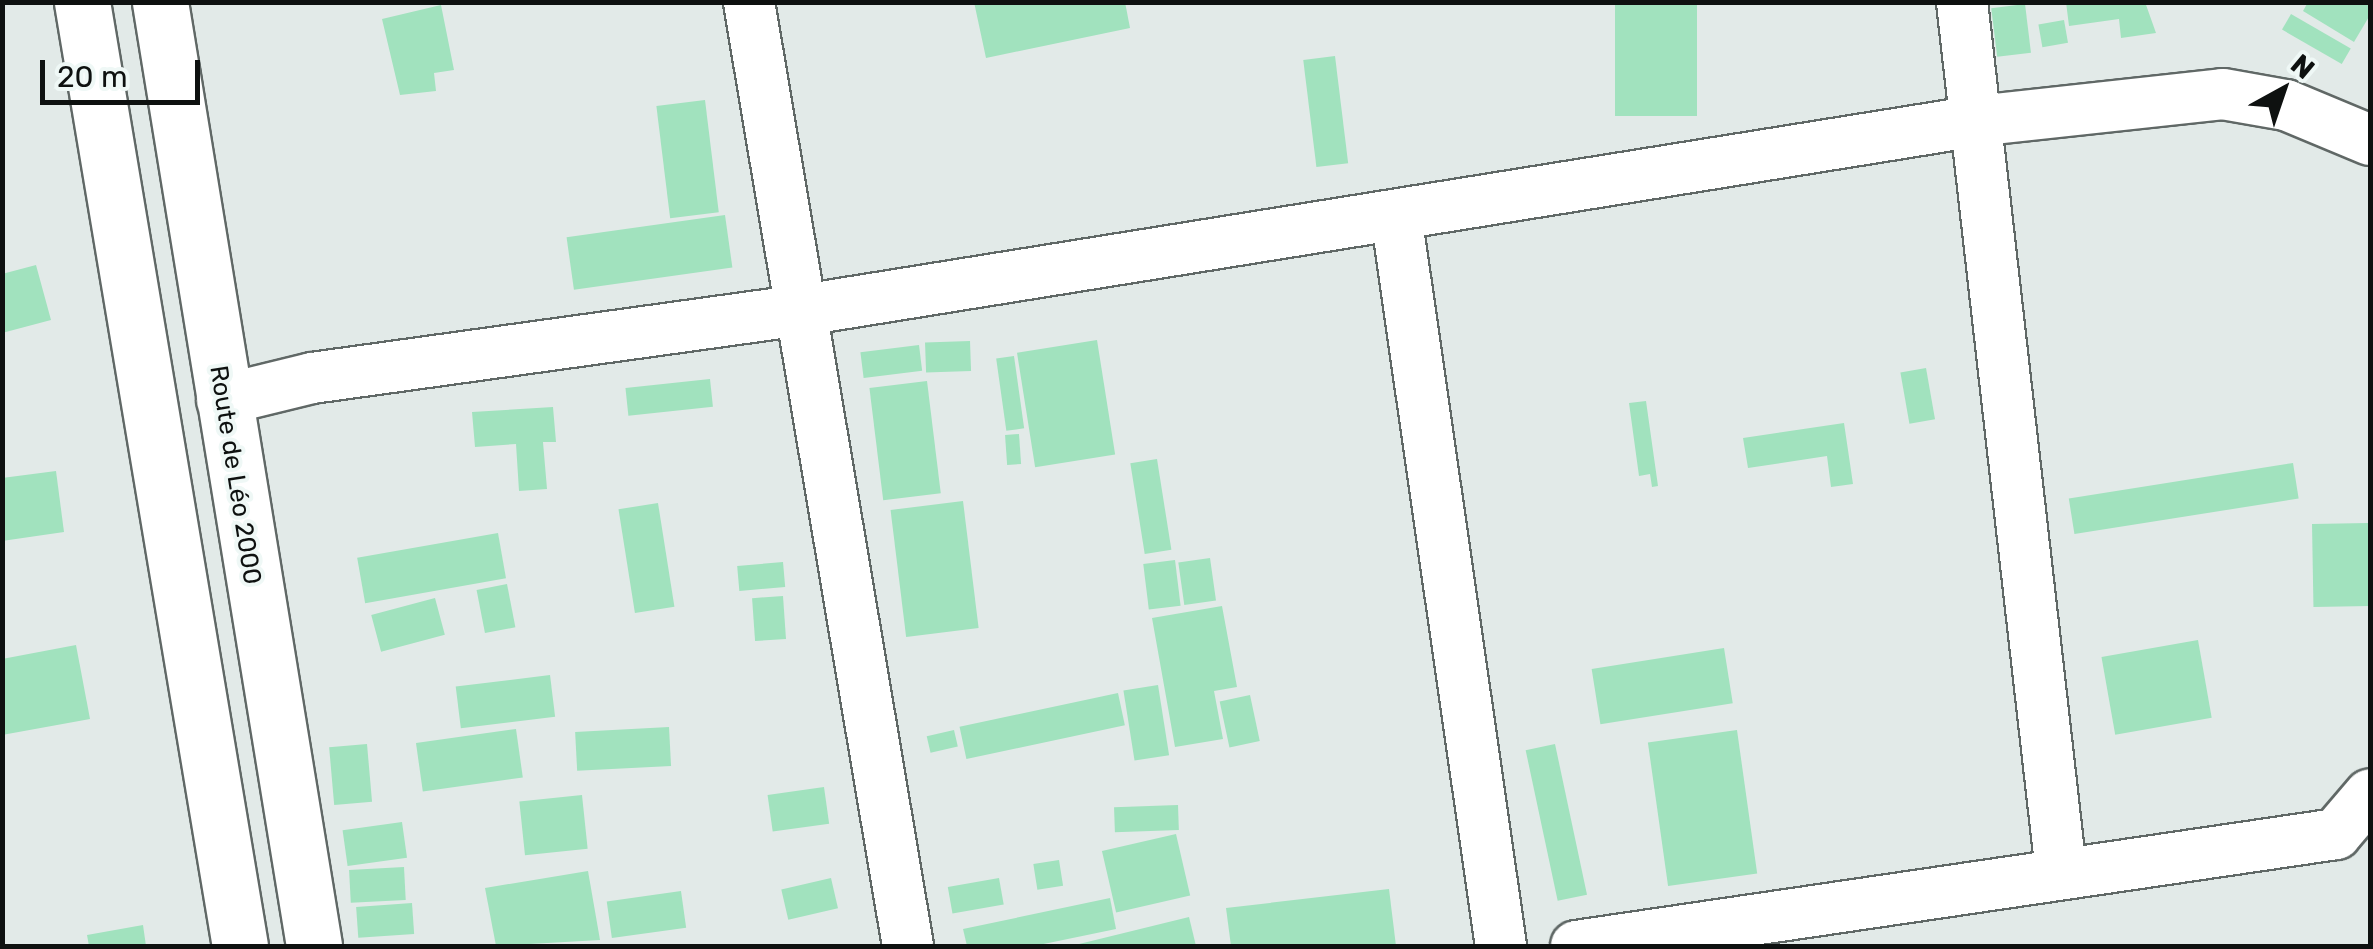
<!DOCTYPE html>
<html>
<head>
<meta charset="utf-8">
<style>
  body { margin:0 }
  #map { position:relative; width:2373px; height:949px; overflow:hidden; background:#e2eae8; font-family:Rubik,sans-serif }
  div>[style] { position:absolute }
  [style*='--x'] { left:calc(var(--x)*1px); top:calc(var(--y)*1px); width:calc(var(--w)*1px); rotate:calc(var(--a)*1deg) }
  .building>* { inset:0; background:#a1e2be; transform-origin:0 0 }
  .roads { filter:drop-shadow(2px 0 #606866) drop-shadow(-2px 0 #606866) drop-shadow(0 2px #606866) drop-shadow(0 -2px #606866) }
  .street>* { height:50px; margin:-25px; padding:0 25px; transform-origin:25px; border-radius:25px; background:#fff }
  .secondary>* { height:55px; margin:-27.5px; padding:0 27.5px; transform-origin:27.5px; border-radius:27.5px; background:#fff }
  span { translate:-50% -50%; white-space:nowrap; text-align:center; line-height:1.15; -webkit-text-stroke:8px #eff8f6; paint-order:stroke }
  .street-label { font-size:25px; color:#0e1110 }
  .frame { position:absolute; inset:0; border:5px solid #0e1110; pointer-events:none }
  .north { position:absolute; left:2233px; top:40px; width:100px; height:100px; -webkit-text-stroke:8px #eff8f6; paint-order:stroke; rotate:40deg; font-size:28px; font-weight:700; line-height:40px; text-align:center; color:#0e1110 }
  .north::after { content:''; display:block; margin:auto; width:35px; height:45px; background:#0e1110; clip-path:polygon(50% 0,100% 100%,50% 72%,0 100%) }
  .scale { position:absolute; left:40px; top:60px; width:160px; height:45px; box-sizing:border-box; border:5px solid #0e1110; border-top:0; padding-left:12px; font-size:30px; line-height:35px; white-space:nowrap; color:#0e1110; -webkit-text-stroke:8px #eff8f6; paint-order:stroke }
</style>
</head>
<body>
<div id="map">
  <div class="building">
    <i style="clip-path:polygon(974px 2px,1125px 2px,1130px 28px,986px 58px)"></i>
    <i style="left:1615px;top:2px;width:82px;height:114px"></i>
    <i style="clip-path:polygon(2066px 2px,2145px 2px,2156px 33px,2121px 38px,2119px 19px,2069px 26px)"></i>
    <i style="clip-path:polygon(2308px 2px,2370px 2px,2370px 15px,2354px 42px,2303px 11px)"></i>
    <i style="left:2025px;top:4px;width:49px;height:34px;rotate:83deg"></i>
    <i style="clip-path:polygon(441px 5px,454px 70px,434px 73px,436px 91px,400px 95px,382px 19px)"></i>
    <i style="left:2291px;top:14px;width:69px;height:18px;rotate:30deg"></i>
    <i style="left:2064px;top:20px;width:23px;height:26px;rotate:80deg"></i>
    <i style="left:1335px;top:56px;width:108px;height:32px;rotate:83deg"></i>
    <i style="left:705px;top:100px;width:113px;height:49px;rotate:83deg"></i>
    <i style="left:725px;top:215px;width:53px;height:160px;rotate:82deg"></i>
    <i style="clip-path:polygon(36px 265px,51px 320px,2px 333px,2px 274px)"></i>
    <i style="left:1097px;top:340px;width:116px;height:81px;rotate:81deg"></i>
    <i style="left:970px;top:341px;width:30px;height:45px;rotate:88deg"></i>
    <i style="left:919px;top:345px;width:26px;height:59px;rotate:83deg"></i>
    <i style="left:1014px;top:356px;width:73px;height:18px;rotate:82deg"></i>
    <i style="left:1926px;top:368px;width:52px;height:26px;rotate:80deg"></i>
    <i style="left:710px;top:379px;width:28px;height:85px;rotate:84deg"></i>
    <i style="left:927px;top:381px;width:113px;height:58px;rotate:83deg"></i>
    <i style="clip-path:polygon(1646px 401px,1658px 486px,1652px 487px,1650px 474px,1639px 476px,1629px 403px)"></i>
    <i style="clip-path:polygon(553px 407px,556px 442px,543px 442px,547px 489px,519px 491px,516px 444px,475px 447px,472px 412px)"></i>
    <i style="clip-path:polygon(1844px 423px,1853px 484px,1831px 487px,1827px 456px,1748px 468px,1743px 438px)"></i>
    <i style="left:1019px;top:434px;width:30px;height:14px;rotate:86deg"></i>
    <i style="left:1157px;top:459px;width:92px;height:27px;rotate:81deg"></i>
    <i style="left:2293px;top:463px;width:36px;height:227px;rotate:81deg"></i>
    <i style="clip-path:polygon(56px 471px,64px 532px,2px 541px,2px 478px)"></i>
    <i style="left:963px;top:501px;width:128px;height:73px;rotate:83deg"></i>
    <i style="left:658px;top:503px;width:105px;height:40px;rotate:81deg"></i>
    <i style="left:2368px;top:523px;width:83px;height:56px;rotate:89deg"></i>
    <i style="left:498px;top:533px;width:46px;height:143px;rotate:80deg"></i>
    <i style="left:1210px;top:558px;width:43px;height:32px;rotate:82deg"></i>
    <i style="left:1175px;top:560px;width:46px;height:32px;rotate:83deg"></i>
    <i style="left:783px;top:562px;width:25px;height:46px;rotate:85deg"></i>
    <i style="left:507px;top:584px;width:44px;height:31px;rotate:79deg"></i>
    <i style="left:783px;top:596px;width:43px;height:31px;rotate:86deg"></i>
    <i style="left:435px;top:598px;width:38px;height:66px;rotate:75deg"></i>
    <i style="clip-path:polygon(1222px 606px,1237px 687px,1214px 691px,1223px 739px,1175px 747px,1152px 618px)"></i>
    <i style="left:2198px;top:640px;width:79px;height:98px;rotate:80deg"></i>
    <i style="clip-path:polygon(76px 645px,90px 719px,2px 735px,2px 659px)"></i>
    <i style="left:1724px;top:648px;width:56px;height:134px;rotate:81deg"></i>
    <i style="left:550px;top:675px;width:42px;height:95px;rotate:83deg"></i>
    <i style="left:1158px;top:685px;width:71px;height:35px;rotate:81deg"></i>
    <i style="left:1118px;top:693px;width:33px;height:162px;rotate:78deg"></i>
    <i style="left:1250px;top:695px;width:47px;height:31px;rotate:78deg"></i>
    <i style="left:669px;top:727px;width:39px;height:94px;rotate:87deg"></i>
    <i style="left:516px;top:729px;width:49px;height:101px;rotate:82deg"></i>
    <i style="left:954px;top:730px;width:17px;height:28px;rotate:77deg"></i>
    <i style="left:1737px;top:730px;width:145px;height:90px;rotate:82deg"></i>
    <i style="left:367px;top:744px;width:58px;height:38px;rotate:85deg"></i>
    <i style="left:1555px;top:744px;width:154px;height:30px;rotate:78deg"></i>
    <i style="left:824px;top:787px;width:37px;height:57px;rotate:82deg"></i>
    <i style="left:582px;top:795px;width:54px;height:63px;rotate:84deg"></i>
    <i style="left:1178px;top:805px;width:25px;height:64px;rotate:88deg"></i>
    <i style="left:402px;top:822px;width:36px;height:60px;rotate:82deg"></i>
    <i style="left:1176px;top:834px;width:63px;height:76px;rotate:77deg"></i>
    <i style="left:1059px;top:860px;width:26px;height:26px;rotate:81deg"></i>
    <i style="left:404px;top:867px;width:33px;height:55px;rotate:87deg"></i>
    <i style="clip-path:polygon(588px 871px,600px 940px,496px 946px,485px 888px)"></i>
    <i style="left:831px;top:878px;width:31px;height:51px;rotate:77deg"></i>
    <i style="left:999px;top:878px;width:27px;height:52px;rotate:80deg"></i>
    <i style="clip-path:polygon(1389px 889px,1396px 946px,1231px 946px,1226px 908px)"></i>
    <i style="left:681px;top:891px;width:37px;height:75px;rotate:82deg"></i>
    <i style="clip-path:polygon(1110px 898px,1116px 929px,1034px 946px,967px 946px,963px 929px)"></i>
    <i style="left:412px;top:903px;width:31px;height:56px;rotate:86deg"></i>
    <i style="clip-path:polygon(1189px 917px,1196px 946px,1075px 946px,1075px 945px)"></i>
    <i style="clip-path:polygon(143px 925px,146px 946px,89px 946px,87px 935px)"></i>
  </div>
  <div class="roads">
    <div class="street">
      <i style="--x:749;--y:2;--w:957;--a:80.44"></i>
      <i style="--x:1962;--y:2;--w:875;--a:83.5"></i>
      <i style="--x:1396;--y:215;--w:739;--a:81.83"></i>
      <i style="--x:222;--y:400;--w:93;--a:-13.7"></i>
      <i style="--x:312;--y:378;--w:496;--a:-7.9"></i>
      <i style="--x:803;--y:310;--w:1188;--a:-9.15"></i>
      <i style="--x:1976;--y:121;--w:248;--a:-6.2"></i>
      <i style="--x:2223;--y:94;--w:64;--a:9.9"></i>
      <i style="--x:2286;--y:105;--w:91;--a:22.6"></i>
      <i style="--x:1576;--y:946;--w:768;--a:-8.38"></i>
      <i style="--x:2336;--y:834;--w:52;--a:-49.6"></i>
    </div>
    <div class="secondary">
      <i style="--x:82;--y:2;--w:957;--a:80.5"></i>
      <i style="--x:160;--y:2;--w:956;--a:80.73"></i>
    </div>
  </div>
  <div class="street-label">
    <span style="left:235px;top:475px;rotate:81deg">Route de Léo 2000</span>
  </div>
  <div class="frame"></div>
  <div class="north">N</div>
  <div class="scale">20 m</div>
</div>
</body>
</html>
